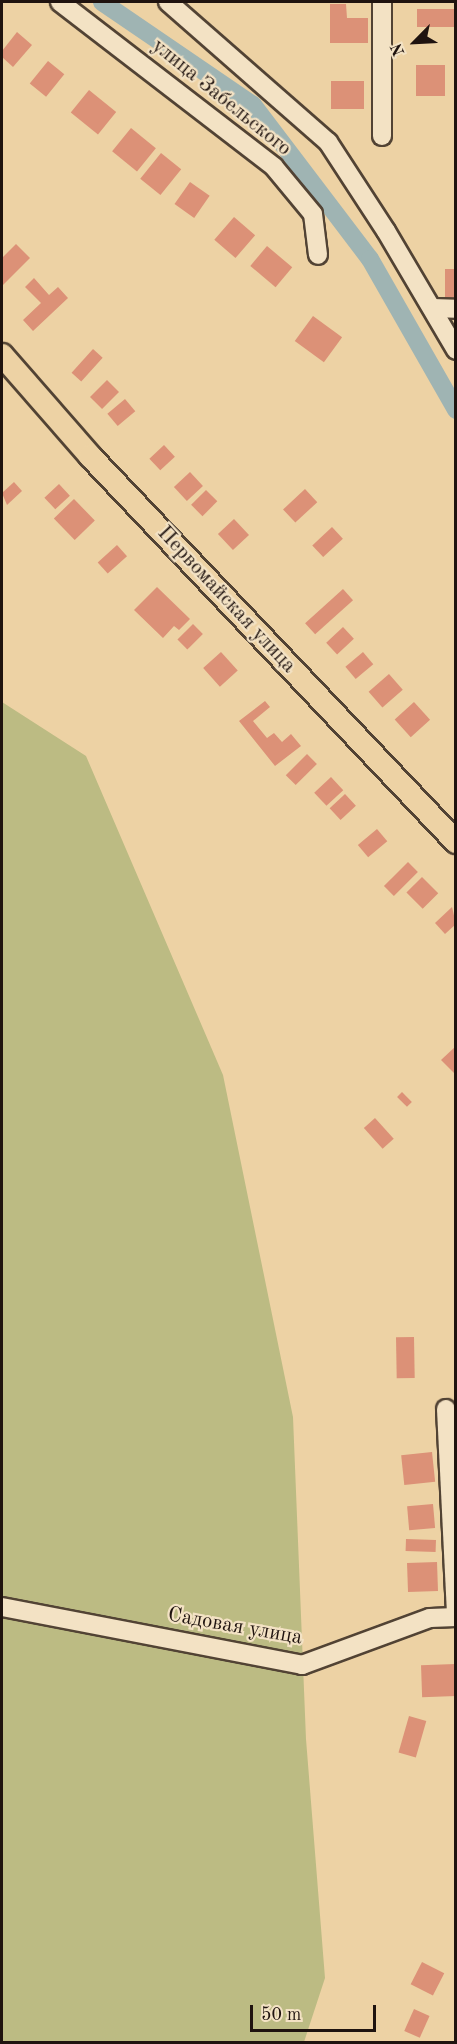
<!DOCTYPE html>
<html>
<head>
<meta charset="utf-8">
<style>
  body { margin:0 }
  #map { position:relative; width:457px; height:2044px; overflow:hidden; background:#edd2a4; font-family:"Old Standard TT",serif }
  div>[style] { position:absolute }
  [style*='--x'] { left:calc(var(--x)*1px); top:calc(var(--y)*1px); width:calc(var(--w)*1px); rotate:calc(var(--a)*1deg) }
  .green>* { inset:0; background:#bcbb83 }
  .canal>* { height:18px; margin:-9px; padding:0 9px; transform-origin:9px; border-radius:9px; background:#9fb4b3 }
  .building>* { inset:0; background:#dc9177; transform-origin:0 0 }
  .roads { filter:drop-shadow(2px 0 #524334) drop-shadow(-2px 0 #524334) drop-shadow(0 2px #524334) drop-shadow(0 -2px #524334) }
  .minor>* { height:18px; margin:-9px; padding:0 9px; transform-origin:9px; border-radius:9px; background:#f3e2c4 }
  .major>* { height:22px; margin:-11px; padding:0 11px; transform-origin:11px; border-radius:11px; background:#edd2a4 }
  span { translate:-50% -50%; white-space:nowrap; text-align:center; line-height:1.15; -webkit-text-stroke:4.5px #f3e2c4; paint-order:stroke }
  .street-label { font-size:21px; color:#1f130f }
  .frame { position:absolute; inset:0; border:3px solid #1f130f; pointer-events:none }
  .north { position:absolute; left:385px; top:12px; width:60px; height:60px; -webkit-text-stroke:4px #f3e2c4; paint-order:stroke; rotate:246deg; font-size:16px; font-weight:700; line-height:24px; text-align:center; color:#1f130f }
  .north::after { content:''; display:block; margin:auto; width:21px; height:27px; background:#1f130f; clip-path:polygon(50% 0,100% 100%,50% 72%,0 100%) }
  .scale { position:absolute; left:250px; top:2005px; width:126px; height:27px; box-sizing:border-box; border:3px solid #1f130f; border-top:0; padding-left:8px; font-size:18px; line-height:21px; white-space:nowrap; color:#1f130f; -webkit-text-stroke:4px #f3e2c4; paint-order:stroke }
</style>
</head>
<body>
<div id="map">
  <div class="green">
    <i style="clip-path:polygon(2px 702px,86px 756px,223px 1075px,293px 1417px,306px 1739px,325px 1978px,304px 2042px,2px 2042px)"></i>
  </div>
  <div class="canal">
    <i style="--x:102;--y:2;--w:183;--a:34.3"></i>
    <i style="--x:253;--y:105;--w:193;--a:52.8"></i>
    <i style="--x:370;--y:259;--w:174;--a:60.3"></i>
  </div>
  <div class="building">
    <i style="clip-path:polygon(330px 4px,346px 4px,347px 18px,368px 18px,368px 43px,330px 43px)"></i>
    <i style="left:417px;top:9px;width:39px;height:18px"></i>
    <i style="clip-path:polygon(17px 32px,32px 45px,13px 67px,2px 57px,2px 51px)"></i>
    <i style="left:48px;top:61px;width:21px;height:29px;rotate:39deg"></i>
    <i style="left:445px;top:65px;width:31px;height:29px;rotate:90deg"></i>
    <i style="left:331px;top:81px;width:33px;height:28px"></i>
    <i style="left:89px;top:90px;width:35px;height:29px;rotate:39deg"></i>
    <i style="left:131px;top:128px;width:32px;height:30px;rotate:39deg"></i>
    <i style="left:161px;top:153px;width:26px;height:33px;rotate:39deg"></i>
    <i style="left:190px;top:182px;width:24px;height:27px;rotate:35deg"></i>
    <i style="left:234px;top:217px;width:28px;height:30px;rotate:41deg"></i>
    <i style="clip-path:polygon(16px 244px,30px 258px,2px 286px,2px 258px)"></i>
    <i style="left:267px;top:246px;width:33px;height:26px;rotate:40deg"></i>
    <i style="left:445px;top:269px;width:11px;height:31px"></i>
    <i style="clip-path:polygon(34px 278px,49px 295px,58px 287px,68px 298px,33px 331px,23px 320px,41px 303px,25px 287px)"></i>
    <i style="left:313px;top:316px;width:36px;height:31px;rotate:36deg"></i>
    <i style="left:93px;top:349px;width:13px;height:32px;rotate:42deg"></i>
    <i style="left:107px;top:380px;width:17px;height:24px;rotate:45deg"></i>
    <i style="left:125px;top:399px;width:16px;height:23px;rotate:50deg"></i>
    <i style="left:164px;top:445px;width:16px;height:20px;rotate:47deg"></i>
    <i style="left:190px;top:472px;width:19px;height:22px;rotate:47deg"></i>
    <i style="clip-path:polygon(14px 482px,22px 491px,7px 505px,2px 493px)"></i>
    <i style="left:59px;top:484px;width:16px;height:20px;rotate:47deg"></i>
    <i style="left:305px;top:489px;width:18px;height:30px;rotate:47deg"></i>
    <i style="left:206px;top:490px;width:16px;height:21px;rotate:45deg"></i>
    <i style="left:74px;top:499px;width:30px;height:28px;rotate:46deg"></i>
    <i style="left:234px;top:519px;width:22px;height:22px;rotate:47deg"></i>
    <i style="left:332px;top:527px;width:16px;height:27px;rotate:47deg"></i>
    <i style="left:117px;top:545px;width:15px;height:26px;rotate:48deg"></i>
    <i style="clip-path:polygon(157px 587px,190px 619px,179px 630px,174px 626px,163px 638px,134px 610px)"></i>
    <i style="left:343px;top:589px;width:15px;height:51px;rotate:48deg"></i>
    <i style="left:193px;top:624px;width:14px;height:22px;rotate:45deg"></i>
    <i style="left:343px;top:627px;width:16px;height:23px;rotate:47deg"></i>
    <i style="left:221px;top:652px;width:25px;height:24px;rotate:48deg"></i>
    <i style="left:363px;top:652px;width:16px;height:23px;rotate:50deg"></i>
    <i style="left:389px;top:674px;width:21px;height:27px;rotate:49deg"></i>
    <i style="clip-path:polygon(265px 701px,270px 707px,253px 721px,267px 738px,274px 733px,282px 742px,291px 734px,301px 746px,275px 766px,239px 721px)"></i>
    <i style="left:414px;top:702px;width:24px;height:26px;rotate:48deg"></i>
    <i style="left:307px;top:754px;width:14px;height:30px;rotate:45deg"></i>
    <i style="left:331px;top:777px;width:18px;height:23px;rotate:47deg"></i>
    <i style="left:345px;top:794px;width:16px;height:21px;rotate:47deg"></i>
    <i style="left:377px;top:829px;width:16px;height:25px;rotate:50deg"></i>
    <i style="left:408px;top:862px;width:14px;height:34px;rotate:45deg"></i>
    <i style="left:422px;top:877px;width:23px;height:22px;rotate:45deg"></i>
    <i style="clip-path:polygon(452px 907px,456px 924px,445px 934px,435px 923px)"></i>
    <i style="clip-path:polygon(456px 1046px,456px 1075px,441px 1060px)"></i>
    <i style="left:402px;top:1092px;width:14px;height:7px;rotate:45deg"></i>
    <i style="left:375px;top:1118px;width:28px;height:15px;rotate:48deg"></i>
    <i style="left:414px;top:1337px;width:41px;height:18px;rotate:89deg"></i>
    <i style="left:432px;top:1452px;width:30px;height:31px;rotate:84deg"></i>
    <i style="left:433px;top:1504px;width:24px;height:26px;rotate:85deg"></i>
    <i style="left:406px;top:1539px;width:30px;height:12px;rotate:2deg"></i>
    <i style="left:437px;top:1562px;width:29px;height:30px;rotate:88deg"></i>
    <i style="left:455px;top:1664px;width:32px;height:34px;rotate:88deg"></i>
    <i style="left:409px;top:1716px;width:18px;height:38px;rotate:16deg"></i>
    <i style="left:422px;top:1962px;width:25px;height:25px;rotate:27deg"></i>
    <i style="left:414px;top:2009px;width:17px;height:24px;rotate:24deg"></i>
  </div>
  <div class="roads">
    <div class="minor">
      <i style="--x:60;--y:2;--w:270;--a:37.6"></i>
      <i style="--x:274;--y:167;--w:61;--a:50.3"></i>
      <i style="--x:313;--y:214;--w:41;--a:83"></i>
      <i style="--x:168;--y:2;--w:213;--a:41.2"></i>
      <i style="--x:328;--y:142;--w:106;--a:56.9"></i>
      <i style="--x:386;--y:231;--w:138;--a:59.5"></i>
      <i style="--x:382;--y:2;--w:134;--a:90"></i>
      <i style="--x:432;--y:308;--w:24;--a:2"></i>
      <i style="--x:446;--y:1409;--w:208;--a:87.2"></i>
      <i style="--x:2;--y:1607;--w:306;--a:10.9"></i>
      <i style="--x:302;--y:1665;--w:136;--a:-20.2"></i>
      <i style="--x:430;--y:1618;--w:26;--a:-2"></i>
    </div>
    <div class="major">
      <i style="--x:2;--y:355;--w:134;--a:48.9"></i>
      <i style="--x:90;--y:456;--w:532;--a:46.52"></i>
    </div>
  </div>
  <div class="street-label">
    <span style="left:221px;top:98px;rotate:39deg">улица Забельского</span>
    <span style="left:226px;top:600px;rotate:47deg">Первомайская улица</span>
    <span style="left:235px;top:1627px;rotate:10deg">Садовая улица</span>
  </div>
  <div class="frame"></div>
  <div class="north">N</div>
  <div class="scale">50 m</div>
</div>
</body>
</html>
